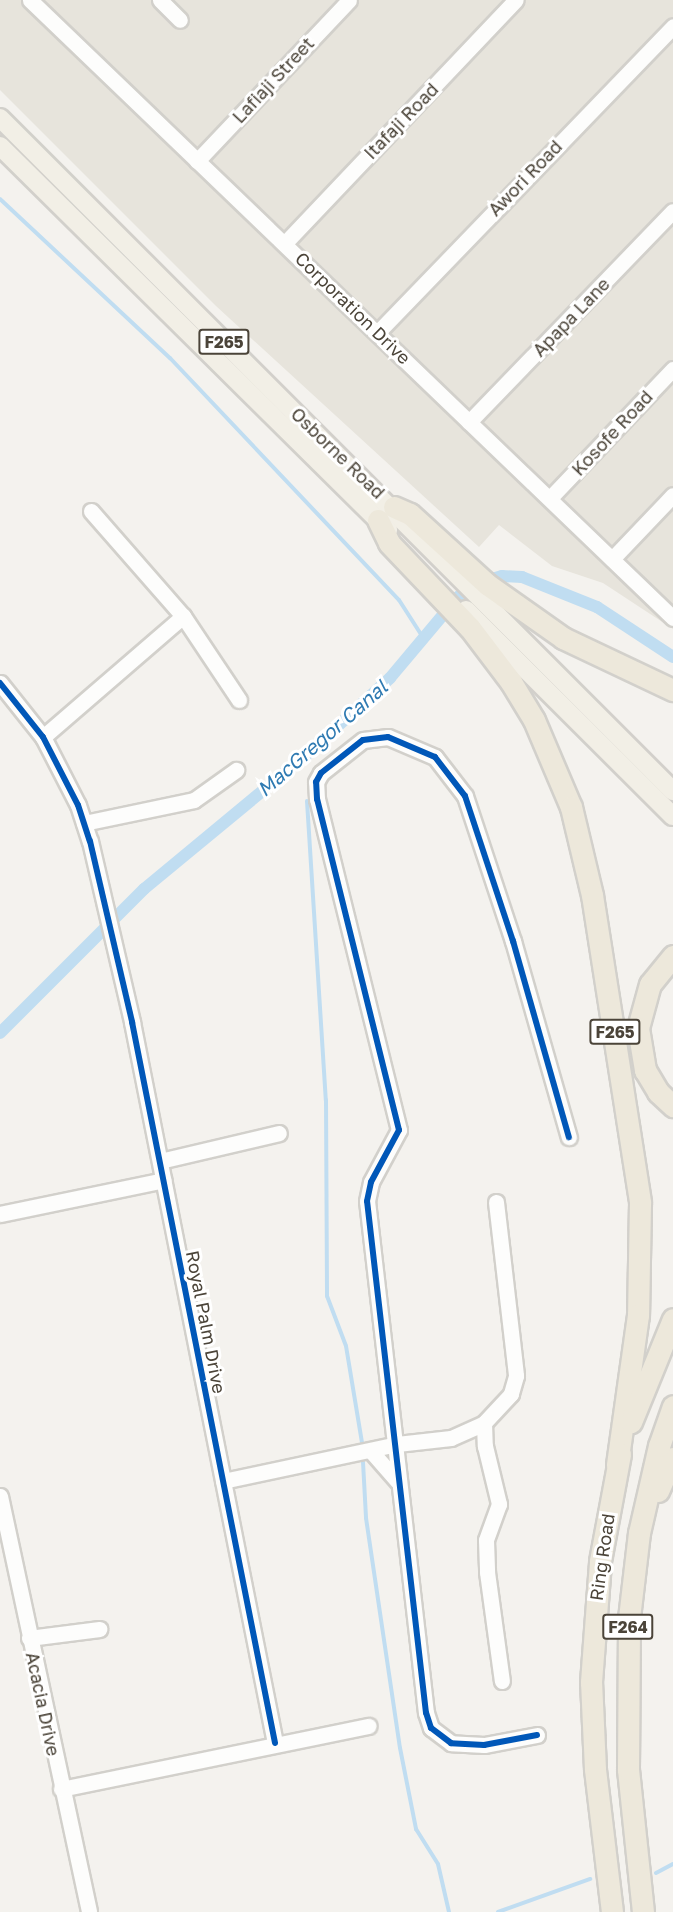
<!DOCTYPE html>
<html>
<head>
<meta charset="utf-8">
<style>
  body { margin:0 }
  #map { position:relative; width:673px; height:1912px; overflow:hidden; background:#f4f2ee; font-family:"Golos Text",sans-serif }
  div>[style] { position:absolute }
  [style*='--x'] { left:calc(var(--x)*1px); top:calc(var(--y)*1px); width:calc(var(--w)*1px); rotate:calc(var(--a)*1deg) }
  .residential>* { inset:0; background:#e7e4dc }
  .stream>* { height:4px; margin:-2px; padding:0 2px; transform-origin:2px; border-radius:2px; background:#c0ddf1 }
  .canal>* { height:12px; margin:-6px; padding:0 6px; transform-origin:6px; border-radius:6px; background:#c0ddf1 }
  .roads { filter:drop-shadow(2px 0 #d2d0cb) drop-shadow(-2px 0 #d2d0cb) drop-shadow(0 2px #d2d0cb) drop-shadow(0 -2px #d2d0cb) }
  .minor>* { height:15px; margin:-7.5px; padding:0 7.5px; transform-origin:7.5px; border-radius:7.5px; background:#fdfdfc }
  .major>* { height:18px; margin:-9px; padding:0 9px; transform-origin:9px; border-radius:9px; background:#f2efe6 }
  .highway>* { height:21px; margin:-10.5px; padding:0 10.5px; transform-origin:10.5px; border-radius:10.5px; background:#ede8db }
  .cycleway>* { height:6px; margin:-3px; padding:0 3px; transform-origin:3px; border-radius:3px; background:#0057b8 }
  span { translate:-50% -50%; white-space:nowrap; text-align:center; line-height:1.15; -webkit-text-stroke:6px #fff; paint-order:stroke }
  .shield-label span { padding:2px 4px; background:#fff; border:2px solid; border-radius:4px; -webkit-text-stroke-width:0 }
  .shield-label { font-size:16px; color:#4b4439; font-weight:700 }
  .street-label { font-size:18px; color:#4b4439 }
  .water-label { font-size:20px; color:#2e7ab2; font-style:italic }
</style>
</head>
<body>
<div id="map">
  <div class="residential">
    <i style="clip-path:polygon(0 0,673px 0,673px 629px,603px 583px,552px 566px,499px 525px,479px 547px,216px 306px,0 90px)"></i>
  </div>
  <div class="stream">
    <i style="--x:0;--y:199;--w:233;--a:43.1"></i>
    <i style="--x:170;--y:358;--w:333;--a:46.6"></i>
    <i style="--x:399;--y:600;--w:46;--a:57.3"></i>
    <i style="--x:307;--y:801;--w:300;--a:86.4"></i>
    <i style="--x:326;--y:1100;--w:196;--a:89.7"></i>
    <i style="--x:327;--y:1296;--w:53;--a:69.2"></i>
    <i style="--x:346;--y:1346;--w:98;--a:80.6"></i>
    <i style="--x:363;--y:1462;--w:56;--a:86.9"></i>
    <i style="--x:366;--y:1518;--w:232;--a:81.6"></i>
    <i style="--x:400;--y:1748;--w:83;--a:78.8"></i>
    <i style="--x:416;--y:1829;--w:41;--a:57.8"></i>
    <i style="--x:438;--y:1864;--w:49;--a:77.1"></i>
    <i style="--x:656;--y:1873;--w:19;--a:-28"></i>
    <i style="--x:498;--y:1912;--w:98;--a:-19.7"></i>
  </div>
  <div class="canal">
    <i style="--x:0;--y:1033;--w:204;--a:-45"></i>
    <i style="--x:144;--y:889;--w:210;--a:-39.6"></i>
    <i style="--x:306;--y:755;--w:114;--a:-42.5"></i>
    <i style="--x:390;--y:678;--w:106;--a:-50"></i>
    <i style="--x:458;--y:597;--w:22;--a:-36"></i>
    <i style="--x:476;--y:584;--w:27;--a:-17"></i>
    <i style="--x:502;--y:576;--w:20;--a:3"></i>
    <i style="--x:522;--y:577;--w:81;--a:21.8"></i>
    <i style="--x:597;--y:607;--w:91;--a:33.3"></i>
  </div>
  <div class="roads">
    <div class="minor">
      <i style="--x:30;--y:0;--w:892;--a:43.86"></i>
      <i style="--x:160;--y:0;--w:28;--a:45"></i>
      <i style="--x:197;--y:161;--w:221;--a:-46.6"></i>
      <i style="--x:285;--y:243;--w:335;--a:-46.5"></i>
      <i style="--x:378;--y:332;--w:425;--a:-46"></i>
      <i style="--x:469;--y:422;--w:293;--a:-46"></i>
      <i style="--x:550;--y:498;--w:178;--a:-46.4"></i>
      <i style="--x:91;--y:511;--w:140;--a:48.8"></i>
      <i style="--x:183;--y:616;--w:101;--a:56.3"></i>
      <i style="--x:612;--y:559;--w:88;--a:-46.4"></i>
      <i style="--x:0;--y:683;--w:69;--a:51.5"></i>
      <i style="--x:43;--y:737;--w:76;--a:62.8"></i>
      <i style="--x:78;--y:805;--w:38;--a:72"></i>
      <i style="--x:90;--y:841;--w:186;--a:76.9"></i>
      <i style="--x:132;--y:1022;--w:735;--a:78.78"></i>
      <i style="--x:43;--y:737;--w:185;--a:-40.8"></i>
      <i style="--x:84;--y:823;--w:112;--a:-11.8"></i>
      <i style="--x:194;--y:800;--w:52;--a:-35.5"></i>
      <i style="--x:160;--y:1161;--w:122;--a:-13.2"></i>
      <i style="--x:496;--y:1202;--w:175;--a:83.4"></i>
      <i style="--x:516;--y:1376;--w:19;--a:106"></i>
      <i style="--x:511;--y:1394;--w:40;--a:133"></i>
      <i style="--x:484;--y:1423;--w:23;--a:88"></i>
      <i style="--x:485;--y:1446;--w:60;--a:76.4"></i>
      <i style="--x:499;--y:1504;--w:38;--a:110"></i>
      <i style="--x:486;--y:1540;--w:32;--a:88"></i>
      <i style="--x:487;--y:1572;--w:110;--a:82.2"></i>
      <i style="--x:0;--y:1214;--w:167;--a:-11.7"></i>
      <i style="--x:371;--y:1451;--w:40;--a:49"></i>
      <i style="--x:223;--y:1481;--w:178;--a:-12"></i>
      <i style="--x:397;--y:1444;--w:54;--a:-6.3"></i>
      <i style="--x:451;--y:1438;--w:36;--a:-24"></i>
      <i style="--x:0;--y:1496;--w:425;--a:77.9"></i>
      <i style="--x:29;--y:1638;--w:71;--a:-7.3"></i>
      <i style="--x:537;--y:1735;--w:54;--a:169.3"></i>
      <i style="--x:484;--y:1745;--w:33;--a:-177"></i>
      <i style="--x:451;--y:1743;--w:25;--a:-143"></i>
      <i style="--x:431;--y:1728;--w:16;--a:-108"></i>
      <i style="--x:426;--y:1713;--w:515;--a:-96.57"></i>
      <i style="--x:367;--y:1201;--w:19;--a:-78"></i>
      <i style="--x:371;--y:1182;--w:59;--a:-61.7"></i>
      <i style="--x:399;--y:1130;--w:341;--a:-103.9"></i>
      <i style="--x:317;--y:799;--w:17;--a:-93"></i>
      <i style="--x:316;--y:782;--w:10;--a:-61"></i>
      <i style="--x:321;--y:773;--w:53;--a:-38.2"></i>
      <i style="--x:363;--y:740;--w:25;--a:-7"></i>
      <i style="--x:388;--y:737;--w:51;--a:23.1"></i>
      <i style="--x:435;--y:757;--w:49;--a:52.4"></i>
      <i style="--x:465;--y:796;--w:153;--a:71.7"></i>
      <i style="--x:513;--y:941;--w:204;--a:74.1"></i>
      <i style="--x:61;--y:1789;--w:314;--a:-11.6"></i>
    </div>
    <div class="major">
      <i style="--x:0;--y:118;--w:952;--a:45"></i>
      <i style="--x:0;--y:146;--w:546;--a:44.7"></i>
      <i style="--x:466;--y:610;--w:292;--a:44.9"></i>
    </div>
    <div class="highway">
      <i style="--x:394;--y:507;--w:17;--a:24"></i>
      <i style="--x:410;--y:514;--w:105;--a:42.3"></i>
      <i style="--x:488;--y:585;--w:92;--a:35.2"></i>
      <i style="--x:563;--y:638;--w:122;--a:25.3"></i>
      <i style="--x:378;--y:520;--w:25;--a:64"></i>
      <i style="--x:389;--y:543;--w:117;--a:46.4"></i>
      <i style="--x:470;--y:628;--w:68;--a:52.8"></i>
      <i style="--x:511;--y:682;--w:44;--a:58.8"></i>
      <i style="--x:534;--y:720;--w:95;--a:67"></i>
      <i style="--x:571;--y:807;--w:90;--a:76.6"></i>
      <i style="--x:592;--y:895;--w:312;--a:81.1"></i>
      <i style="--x:640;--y:1203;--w:112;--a:91"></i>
      <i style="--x:638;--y:1315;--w:151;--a:98"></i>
      <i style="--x:673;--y:956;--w:36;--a:129"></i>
      <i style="--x:650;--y:984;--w:46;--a:105.3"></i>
      <i style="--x:638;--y:1028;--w:43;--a:80.5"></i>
      <i style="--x:645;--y:1070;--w:26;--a:59"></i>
      <i style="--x:658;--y:1092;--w:21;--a:43"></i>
      <i style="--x:631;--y:1422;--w:111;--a:-67.8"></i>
      <i style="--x:658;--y:1491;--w:36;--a:-66"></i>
      <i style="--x:612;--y:1912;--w:144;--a:-96.8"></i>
      <i style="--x:595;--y:1769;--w:87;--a:-92.6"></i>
      <i style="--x:591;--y:1682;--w:121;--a:-85.7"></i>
      <i style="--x:600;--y:1561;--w:109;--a:-79.4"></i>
      <i style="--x:643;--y:1912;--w:144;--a:-96"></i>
      <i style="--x:628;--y:1769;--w:151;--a:-89.6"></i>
      <i style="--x:629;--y:1618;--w:86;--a:-83.3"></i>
      <i style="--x:639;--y:1533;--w:89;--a:-77.1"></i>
      <i style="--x:659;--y:1446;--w:42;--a:-70.7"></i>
    </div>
  </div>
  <div class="cycleway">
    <i style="--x:0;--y:683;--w:69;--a:51.5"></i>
    <i style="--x:43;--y:737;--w:76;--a:62.8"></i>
    <i style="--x:78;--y:805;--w:38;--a:72"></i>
    <i style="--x:90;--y:841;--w:186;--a:76.9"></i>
    <i style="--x:132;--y:1022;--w:735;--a:78.78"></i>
    <i style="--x:537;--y:1735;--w:54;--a:169.3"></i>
    <i style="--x:484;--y:1745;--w:33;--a:-177"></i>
    <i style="--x:451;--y:1743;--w:25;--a:-143"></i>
    <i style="--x:431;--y:1728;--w:16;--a:-108"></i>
    <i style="--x:426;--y:1713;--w:515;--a:-96.57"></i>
    <i style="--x:367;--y:1201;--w:19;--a:-78"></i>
    <i style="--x:371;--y:1182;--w:59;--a:-61.7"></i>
    <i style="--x:399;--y:1130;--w:341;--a:-103.9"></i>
    <i style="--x:317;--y:799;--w:17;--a:-93"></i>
    <i style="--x:316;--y:782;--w:10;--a:-61"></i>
    <i style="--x:321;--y:773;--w:53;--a:-38.2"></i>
    <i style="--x:363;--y:740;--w:25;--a:-7"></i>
    <i style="--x:388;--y:737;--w:51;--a:23.1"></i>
    <i style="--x:435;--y:757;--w:49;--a:52.4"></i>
    <i style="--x:465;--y:796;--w:153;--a:71.7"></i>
    <i style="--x:513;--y:941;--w:204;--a:74.1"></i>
  </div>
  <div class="shield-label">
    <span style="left:224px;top:342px">F265</span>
    <span style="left:615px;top:1032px">F265</span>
    <span style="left:628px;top:1627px">F264</span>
  </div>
  <div class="street-label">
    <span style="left:273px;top:80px;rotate:-47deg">Lafiaji Street</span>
    <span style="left:401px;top:121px;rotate:-46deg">Itafaji Road</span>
    <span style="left:525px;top:178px;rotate:-46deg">Awori Road</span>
    <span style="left:353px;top:308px;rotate:44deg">Corporation Drive</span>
    <span style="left:571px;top:317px;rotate:-46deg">Apapa Lane</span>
    <span style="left:612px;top:433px;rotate:-47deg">Kosofe Road</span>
    <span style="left:338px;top:453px;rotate:44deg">Osborne Road</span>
    <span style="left:206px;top:1322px;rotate:79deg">Royal Palm Drive</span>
    <span style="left:602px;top:1557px;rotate:-82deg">Ring Road</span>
    <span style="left:43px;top:1704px;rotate:78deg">Acacia Drive</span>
  </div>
  <div class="water-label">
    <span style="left:322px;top:738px;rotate:-41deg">MacGregor Canal</span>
  </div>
</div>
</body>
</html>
